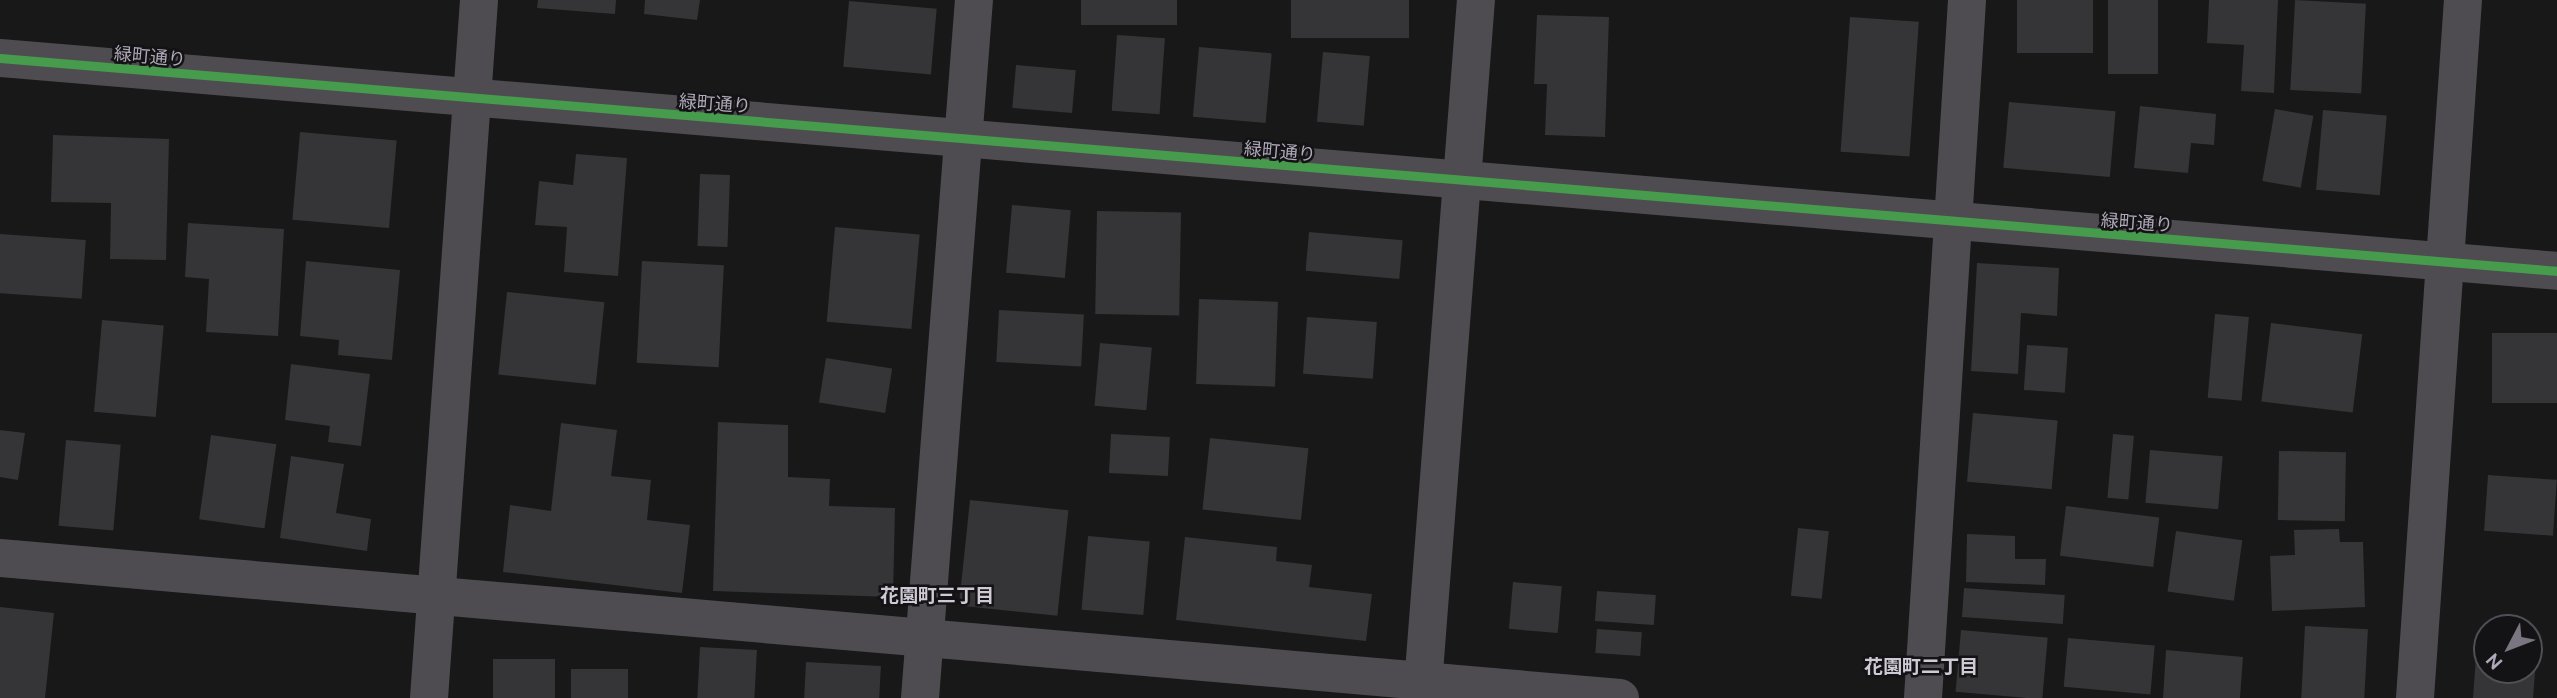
<!DOCTYPE html>
<html>
<head>
<meta charset="utf-8">
<style>
  body { margin:0 }
  #map { position:relative; width:2557px; height:698px; overflow:hidden; background:#181818; font-family:Ubuntu,"Noto Sans JP",sans-serif }
  div>[style] { position:absolute }
  [style*='--x'] { left:calc(var(--x)*1px); top:calc(var(--y)*1px); width:calc(var(--w)*1px); rotate:calc(var(--a)*1deg) }
  .building>* { inset:0; background:#353436; transform-origin:0 0 }
  .minor>* { height:38px; margin:-19px; padding:0 19px; transform-origin:19px; border-radius:19px; background:#4e4c51 }
  .tertiary>* { height:38px; margin:-19px; padding:0 19px; transform-origin:19px; border-radius:19px; background:#4e4c51 }
  .cycleway>* { height:9px; margin:-4.5px; padding:0 4.5px; transform-origin:4.5px; border-radius:4.5px; background:#469c4c }
  span { translate:-50% -50%; white-space:nowrap; text-align:center; line-height:1.15; -webkit-text-stroke:5px #131214; paint-order:stroke }
  .street-label { font-size:18px; color:#afa9b9 }
  .neighbourhood-label { font-size:19px; color:#cfcad5; font-weight:700 }
  .north { position:absolute; left:2473px; top:614px; width:70px; height:70px; box-sizing:border-box; background:#131214; border:2px solid #514e56; border-radius:50%; rotate:228deg; font-size:19px; font-weight:700; line-height:28px; text-align:center; color:#afa9b9 }
  .north::after { content:''; display:block; margin:auto; width:24px; height:32px; background:#7a7681; clip-path:polygon(50% 0,100% 100%,50% 72%,0 100%) }
</style>
</head>
<body>
<div id="map">
  <div class="building">
    <i style="clip-path:polygon(538px 0,616px 0,615px 14px,537px 8px)"></i>
    <i style="clip-path:polygon(645px 0,700px 0,697px 20px,644px 14px)"></i>
    <i style="left:1081px;top:0;width:96px;height:25px"></i>
    <i style="left:1291px;top:0;width:118px;height:38px"></i>
    <i style="left:2017px;top:0;width:76px;height:53px"></i>
    <i style="left:2108px;top:0;width:50px;height:74px"></i>
    <i style="clip-path:polygon(2209px 0,2278px 0,2274px 93px,2241px 91px,2244px 45px,2207px 43px)"></i>
    <i style="left:2295px;top:0;width:71px;height:90px;rotate:3deg"></i>
    <i style="left:849px;top:1px;width:88px;height:66px;rotate:5deg"></i>
    <i style="clip-path:polygon(1537px 15px,1609px 17px,1605px 137px,1545px 135px,1547px 84px,1534px 84px)"></i>
    <i style="left:1850px;top:17px;width:69px;height:135px;rotate:4deg"></i>
    <i style="left:1117px;top:35px;width:48px;height:76px;rotate:4deg"></i>
    <i style="left:1199px;top:47px;width:73px;height:70px;rotate:5deg"></i>
    <i style="left:1323px;top:52px;width:47px;height:70px;rotate:5deg"></i>
    <i style="left:1016px;top:65px;width:60px;height:43px;rotate:5deg"></i>
    <i style="left:2009px;top:102px;width:107px;height:66px;rotate:5deg"></i>
    <i style="clip-path:polygon(2140px 106px,2216px 114px,2214px 145px,2191px 143px,2188px 173px,2134px 168px)"></i>
    <i style="left:2275px;top:109px;width:39px;height:73px;rotate:10deg"></i>
    <i style="left:2323px;top:110px;width:64px;height:80px;rotate:5deg"></i>
    <i style="left:300px;top:132px;width:97px;height:88px;rotate:5deg"></i>
    <i style="clip-path:polygon(53px 135px,169px 139px,166px 260px,110px 259px,111px 203px,51px 202px)"></i>
    <i style="clip-path:polygon(576px 154px,627px 158px,618px 276px,564px 272px,567px 227px,535px 225px,539px 181px,573px 185px)"></i>
    <i style="left:700px;top:174px;width:30px;height:72px;rotate:2deg"></i>
    <i style="left:1012px;top:205px;width:59px;height:68px;rotate:5deg"></i>
    <i style="left:1097px;top:211px;width:84px;height:103px;rotate:1deg"></i>
    <i style="clip-path:polygon(188px 223px,284px 229px,278px 336px,206px 332px,209px 279px,185px 277px)"></i>
    <i style="left:835px;top:227px;width:85px;height:95px;rotate:5deg"></i>
    <i style="left:1309px;top:232px;width:94px;height:39px;rotate:5deg"></i>
    <i style="left:0;top:234px;width:86px;height:59px;rotate:4deg"></i>
    <i style="clip-path:polygon(306px 261px,400px 270px,392px 360px,338px 355px,339px 340px,300px 336px)"></i>
    <i style="left:642px;top:261px;width:82px;height:102px;rotate:3deg"></i>
    <i style="clip-path:polygon(1977px 263px,2059px 268px,2057px 316px,2021px 313px,2018px 374px,1971px 371px)"></i>
    <i style="left:507px;top:292px;width:98px;height:83px;rotate:6deg"></i>
    <i style="left:1199px;top:299px;width:79px;height:85px;rotate:2deg"></i>
    <i style="left:999px;top:310px;width:85px;height:52px;rotate:3deg"></i>
    <i style="left:2215px;top:314px;width:34px;height:84px;rotate:5deg"></i>
    <i style="left:1307px;top:317px;width:70px;height:57px;rotate:4deg"></i>
    <i style="left:102px;top:320px;width:62px;height:92px;rotate:5deg"></i>
    <i style="left:2271px;top:323px;width:92px;height:79px;rotate:7deg"></i>
    <i style="left:2492px;top:333px;width:65px;height:70px"></i>
    <i style="left:1100px;top:343px;width:52px;height:63px;rotate:5deg"></i>
    <i style="left:2027px;top:345px;width:41px;height:45px;rotate:4deg"></i>
    <i style="left:826px;top:358px;width:67px;height:45px;rotate:9deg"></i>
    <i style="clip-path:polygon(291px 364px,370px 374px,361px 446px,328px 442px,330px 426px,285px 420px)"></i>
    <i style="left:1973px;top:413px;width:85px;height:69px;rotate:5deg"></i>
    <i style="clip-path:polygon(718px 422px,788px 425px,788px 477px,830px 479px,829px 506px,895px 508px,893px 597px,713px 591px)"></i>
    <i style="clip-path:polygon(561px 423px,617px 430px,611px 476px,651px 480px,647px 520px,690px 525px,682px 593px,503px 572px,510px 505px,551px 511px)"></i>
    <i style="clip-path:polygon(0 430px,25px 433px,18px 480px,0 477px)"></i>
    <i style="left:1111px;top:434px;width:59px;height:39px;rotate:3deg"></i>
    <i style="left:2113px;top:434px;width:21px;height:64px;rotate:5deg"></i>
    <i style="left:211px;top:435px;width:66px;height:85px;rotate:8deg"></i>
    <i style="left:1210px;top:438px;width:99px;height:72px;rotate:6deg"></i>
    <i style="left:66px;top:440px;width:55px;height:86px;rotate:5deg"></i>
    <i style="left:2150px;top:450px;width:73px;height:53px;rotate:5deg"></i>
    <i style="left:2279px;top:451px;width:67px;height:69px;rotate:1deg"></i>
    <i style="clip-path:polygon(291px 456px,344px 464px,336px 513px,371px 519px,367px 551px,280px 538px)"></i>
    <i style="left:2488px;top:475px;width:69px;height:56px;rotate:4deg"></i>
    <i style="left:970px;top:500px;width:99px;height:106px;rotate:6deg"></i>
    <i style="left:2066px;top:506px;width:94px;height:50px;rotate:7deg"></i>
    <i style="left:1798px;top:528px;width:31px;height:68px;rotate:6deg"></i>
    <i style="clip-path:polygon(2339px 529px,2340px 542px,2363px 542px,2365px 607px,2272px 611px,2270px 556px,2295px 555px,2294px 530px)"></i>
    <i style="left:2176px;top:531px;width:67px;height:61px;rotate:8deg"></i>
    <i style="clip-path:polygon(1967px 534px,2015px 536px,2015px 559px,2046px 559px,2045px 585px,1966px 582px)"></i>
    <i style="left:1088px;top:536px;width:62px;height:74px;rotate:5deg"></i>
    <i style="clip-path:polygon(1185px 537px,1277px 547px,1276px 561px,1312px 565px,1309px 587px,1372px 594px,1366px 641px,1176px 620px)"></i>
    <i style="left:1513px;top:582px;width:49px;height:47px;rotate:5deg"></i>
    <i style="left:1964px;top:588px;width:101px;height:29px;rotate:4deg"></i>
    <i style="left:1597px;top:591px;width:59px;height:30px;rotate:4deg"></i>
    <i style="clip-path:polygon(0 607px,54px 613px,45px 698px,0 698px)"></i>
    <i style="left:2305px;top:626px;width:63px;height:72px;rotate:3deg"></i>
    <i style="left:1597px;top:629px;width:45px;height:24px;rotate:4deg"></i>
    <i style="left:1961px;top:630px;width:87px;height:62px;rotate:5deg"></i>
    <i style="left:2068px;top:638px;width:87px;height:49px;rotate:5deg"></i>
    <i style="clip-path:polygon(2477px 643px,2487px 644px,2487px 670px,2529px 670px,2529px 647px,2537px 647px,2533px 698px,2473px 698px)"></i>
    <i style="left:700px;top:647px;width:57px;height:51px;rotate:3deg"></i>
    <i style="clip-path:polygon(2166px 650px,2243px 657px,2240px 698px,2163px 698px)"></i>
    <i style="left:493px;top:659px;width:62px;height:39px"></i>
    <i style="left:806px;top:662px;width:75px;height:36px;rotate:3deg"></i>
    <i style="left:571px;top:669px;width:57px;height:29px"></i>
  </div>
  <div class="minor">
    <i style="--x:0;--y:558;--w:1626;--a:4.94"></i>
    <i style="--x:429;--y:698;--w:700;--a:-85.9"></i>
    <i style="--x:920;--y:698;--w:700;--a:-85.58"></i>
    <i style="--x:1923;--y:698;--w:699;--a:-86.39"></i>
    <i style="--x:2415;--y:698;--w:700;--a:-86.07"></i>
  </div>
  <div class="tertiary">
    <i style="--x:0;--y:58;--w:2566;--a:4.76"></i>
    <i style="--x:1422;--y:698;--w:700;--a:-85.58"></i>
  </div>
  <div class="cycleway">
    <i style="--x:0;--y:58;--w:2566;--a:4.76"></i>
  </div>
  <div class="street-label">
    <span style="left:150px;top:56px;rotate:5deg">緑町通り</span>
    <span style="left:715px;top:103px;rotate:4deg">緑町通り</span>
    <span style="left:1280px;top:151px;rotate:5deg">緑町通り</span>
    <span style="left:2137px;top:222px;rotate:4deg">緑町通り</span>
  </div>
  <div class="neighbourhood-label">
    <span style="left:937px;top:596px">花園町三丁目</span>
    <span style="left:1921px;top:667px">花園町二丁目</span>
  </div>
  <div class="north">N</div>
</div>
</body>
</html>
